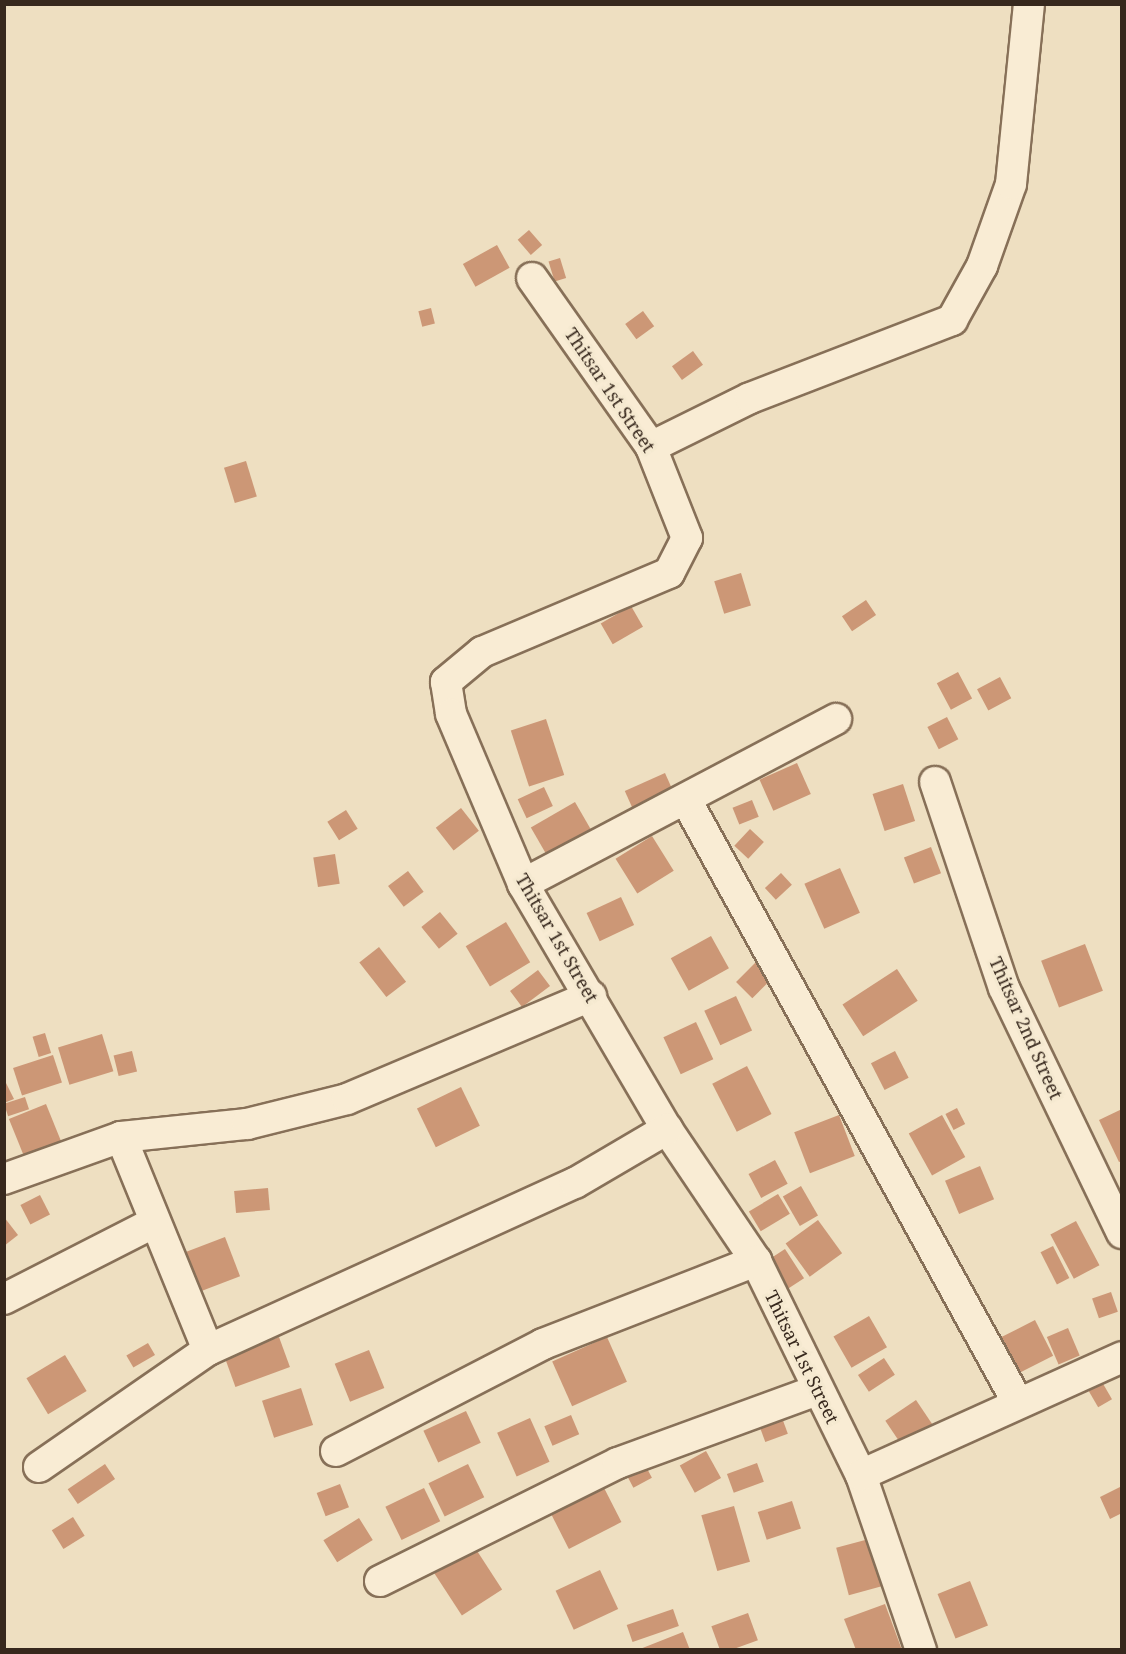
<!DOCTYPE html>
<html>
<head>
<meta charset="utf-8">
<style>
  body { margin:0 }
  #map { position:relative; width:1126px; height:1654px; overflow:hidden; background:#eedfc1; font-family:"Noto Serif",serif }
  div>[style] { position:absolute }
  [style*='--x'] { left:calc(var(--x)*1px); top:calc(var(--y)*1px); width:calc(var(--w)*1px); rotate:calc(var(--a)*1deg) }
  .building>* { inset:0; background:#cc9776; transform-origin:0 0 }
  .roads { filter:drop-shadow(2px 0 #877058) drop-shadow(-2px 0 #877058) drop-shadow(0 2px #877058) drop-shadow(0 -2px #877058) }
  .street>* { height:30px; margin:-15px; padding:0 15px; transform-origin:15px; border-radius:15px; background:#f9ecd4 }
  span { translate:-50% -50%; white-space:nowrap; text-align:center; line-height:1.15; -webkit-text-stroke:6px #f5e9d0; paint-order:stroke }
  .street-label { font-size:18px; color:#37281d }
  .frame { position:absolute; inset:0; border:6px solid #37281d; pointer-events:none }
</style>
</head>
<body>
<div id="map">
  <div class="building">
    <i style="left:529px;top:230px;width:20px;height:15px;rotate:49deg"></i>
    <i style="left:497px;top:245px;width:26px;height:39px;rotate:61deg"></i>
    <i style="left:560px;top:258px;width:21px;height:12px;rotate:73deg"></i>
    <i style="left:431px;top:308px;width:16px;height:13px;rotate:76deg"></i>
    <i style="left:643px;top:311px;width:19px;height:22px;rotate:54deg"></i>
    <i style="left:693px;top:351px;width:17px;height:26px;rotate:54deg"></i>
    <i style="left:246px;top:461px;width:37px;height:23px;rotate:73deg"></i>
    <i style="left:741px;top:573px;width:34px;height:28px;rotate:73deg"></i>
    <i style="left:866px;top:600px;width:18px;height:29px;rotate:56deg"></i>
    <i style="left:631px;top:606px;width:24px;height:35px;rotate:60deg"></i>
    <i style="left:958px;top:672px;width:30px;height:24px;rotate:62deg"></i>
    <i style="left:1000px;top:677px;width:24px;height:26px;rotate:62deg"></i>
    <i style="left:947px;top:717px;width:25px;height:22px;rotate:63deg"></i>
    <i style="left:546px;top:719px;width:59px;height:37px;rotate:72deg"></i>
    <i style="left:797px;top:763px;width:34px;height:41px;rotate:66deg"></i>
    <i style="left:665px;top:773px;width:30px;height:44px;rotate:66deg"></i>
    <i style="left:903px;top:784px;width:39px;height:32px;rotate:72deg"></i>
    <i style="left:544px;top:787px;width:21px;height:29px;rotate:65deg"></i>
    <i style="left:752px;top:800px;width:18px;height:21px;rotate:68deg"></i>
    <i style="left:575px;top:802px;width:43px;height:51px;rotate:60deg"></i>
    <i style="left:461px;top:808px;width:29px;height:32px;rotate:52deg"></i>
    <i style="left:346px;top:810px;width:22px;height:22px;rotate:58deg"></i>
    <i style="left:750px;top:829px;width:19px;height:23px;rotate:43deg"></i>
    <i style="left:652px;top:836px;width:41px;height:43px;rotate:58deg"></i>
    <i style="left:931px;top:847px;width:28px;height:29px;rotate:69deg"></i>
    <i style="left:335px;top:854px;width:30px;height:22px;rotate:81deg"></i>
    <i style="left:840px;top:868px;width:49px;height:39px;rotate:66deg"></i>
    <i style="left:408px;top:871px;width:26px;height:25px;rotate:53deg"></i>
    <i style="left:781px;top:873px;width:16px;height:22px;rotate:47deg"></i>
    <i style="left:621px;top:897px;width:31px;height:38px;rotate:65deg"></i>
    <i style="left:440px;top:912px;width:28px;height:24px;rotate:51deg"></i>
    <i style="left:506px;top:922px;width:47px;height:47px;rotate:59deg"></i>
    <i style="left:711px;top:936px;width:37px;height:46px;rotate:61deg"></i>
    <i style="left:1085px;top:944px;width:50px;height:47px;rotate:69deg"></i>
    <i style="left:379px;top:947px;width:44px;height:25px;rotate:52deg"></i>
    <i style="left:758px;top:960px;width:23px;height:31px;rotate:45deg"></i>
    <i style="left:897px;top:969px;width:38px;height:65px;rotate:57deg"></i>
    <i style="left:538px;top:970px;width:20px;height:35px;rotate:53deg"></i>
    <i style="left:736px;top:996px;width:38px;height:35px;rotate:65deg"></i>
    <i style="left:696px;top:1022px;width:41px;height:36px;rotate:65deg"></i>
    <i style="left:45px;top:1033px;width:21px;height:13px;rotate:73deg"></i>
    <i style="left:102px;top:1034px;width:39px;height:46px;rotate:73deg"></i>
    <i style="left:132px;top:1051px;width:21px;height:19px;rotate:76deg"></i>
    <i style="left:895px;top:1051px;width:30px;height:27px;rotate:63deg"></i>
    <i style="left:53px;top:1055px;width:29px;height:42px;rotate:72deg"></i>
    <i style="left:747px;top:1066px;width:54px;height:39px;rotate:63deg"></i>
    <i style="clip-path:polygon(4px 1079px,14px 1099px,4px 1103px)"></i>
    <i style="left:461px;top:1087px;width:43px;height:49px;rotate:64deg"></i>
    <i style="left:25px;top:1097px;width:13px;height:22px;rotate:72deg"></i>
    <i style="left:46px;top:1104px;width:40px;height:40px;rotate:68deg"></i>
    <i style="left:957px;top:1108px;width:18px;height:13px;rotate:63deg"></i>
    <i style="clip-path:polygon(1122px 1109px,1122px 1161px,1119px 1162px,1099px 1120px)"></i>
    <i style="left:839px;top:1115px;width:44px;height:48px;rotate:69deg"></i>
    <i style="left:942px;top:1115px;width:48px;height:38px;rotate:61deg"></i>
    <i style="left:775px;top:1160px;width:27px;height:30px;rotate:62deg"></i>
    <i style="left:980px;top:1166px;width:36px;height:38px;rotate:67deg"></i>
    <i style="left:801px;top:1186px;width:34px;height:21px;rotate:60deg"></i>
    <i style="left:268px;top:1188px;width:22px;height:34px;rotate:85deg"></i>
    <i style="left:778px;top:1194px;width:23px;height:34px;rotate:59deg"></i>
    <i style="left:40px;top:1195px;width:22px;height:22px;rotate:63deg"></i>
    <i style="clip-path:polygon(4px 1217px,18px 1235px,4px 1246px)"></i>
    <i style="left:818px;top:1220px;width:41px;height:40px;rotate:54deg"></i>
    <i style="left:1076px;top:1221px;width:50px;height:29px;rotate:62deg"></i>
    <i style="left:225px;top:1237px;width:42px;height:42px;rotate:69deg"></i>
    <i style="left:1053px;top:1246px;width:36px;height:14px;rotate:63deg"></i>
    <i style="left:785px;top:1249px;width:35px;height:22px;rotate:57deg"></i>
    <i style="left:1111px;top:1292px;width:21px;height:20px;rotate:71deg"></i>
    <i style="left:869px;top:1316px;width:36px;height:41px;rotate:60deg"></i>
    <i style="left:1035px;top:1320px;width:40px;height:41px;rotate:63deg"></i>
    <i style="left:1068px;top:1328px;width:30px;height:23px;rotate:67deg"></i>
    <i style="left:279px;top:1337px;width:32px;height:58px;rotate:70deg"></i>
    <i style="left:607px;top:1337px;width:49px;height:60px;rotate:66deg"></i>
    <i style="left:148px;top:1343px;width:14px;height:25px;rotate:60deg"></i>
    <i style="left:369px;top:1350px;width:41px;height:37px;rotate:68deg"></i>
    <i style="left:65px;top:1355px;width:42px;height:45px;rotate:59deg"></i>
    <i style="left:884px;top:1358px;width:20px;height:31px;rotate:57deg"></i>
    <i style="left:1102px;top:1382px;width:20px;height:16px;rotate:60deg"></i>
    <i style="left:301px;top:1388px;width:39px;height:41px;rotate:72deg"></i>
    <i style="left:916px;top:1400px;width:34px;height:37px;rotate:56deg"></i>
    <i style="left:466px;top:1411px;width:35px;height:47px;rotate:65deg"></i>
    <i style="left:571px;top:1415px;width:21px;height:29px;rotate:67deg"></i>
    <i style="left:781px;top:1415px;width:20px;height:24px;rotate:70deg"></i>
    <i style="left:530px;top:1418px;width:48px;height:36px;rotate:66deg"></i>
    <i style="left:706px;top:1451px;width:31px;height:30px;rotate:61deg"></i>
    <i style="left:643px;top:1461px;width:19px;height:21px;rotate:62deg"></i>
    <i style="left:757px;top:1463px;width:20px;height:32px;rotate:70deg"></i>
    <i style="left:105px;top:1464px;width:18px;height:45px;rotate:56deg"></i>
    <i style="left:468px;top:1464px;width:37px;height:44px;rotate:64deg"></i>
    <i style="left:601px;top:1482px;width:45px;height:59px;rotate:63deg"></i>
    <i style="left:340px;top:1484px;width:25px;height:25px;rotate:69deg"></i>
    <i style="clip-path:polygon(1122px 1486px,1122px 1513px,1110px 1519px,1100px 1497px)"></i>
    <i style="left:424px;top:1488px;width:37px;height:43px;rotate:64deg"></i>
    <i style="left:792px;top:1501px;width:29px;height:36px;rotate:72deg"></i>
    <i style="left:734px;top:1506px;width:58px;height:34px;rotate:74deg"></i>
    <i style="left:73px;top:1517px;width:22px;height:25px;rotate:58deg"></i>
    <i style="left:359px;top:1518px;width:26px;height:42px;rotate:58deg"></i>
    <i style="left:869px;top:1539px;width:49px;height:34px;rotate:75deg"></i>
    <i style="left:470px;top:1540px;width:59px;height:48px;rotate:57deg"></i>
    <i style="left:600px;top:1570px;width:43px;height:49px;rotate:65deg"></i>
    <i style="left:970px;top:1581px;width:48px;height:35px;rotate:68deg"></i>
    <i style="clip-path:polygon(885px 1604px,902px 1650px,856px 1650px,844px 1619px)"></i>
    <i style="left:673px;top:1609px;width:18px;height:49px;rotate:71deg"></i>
    <i style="left:748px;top:1613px;width:29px;height:39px;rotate:70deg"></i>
    <i style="clip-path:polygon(683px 1632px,690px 1650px,640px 1650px,640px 1649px)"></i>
  </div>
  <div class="roads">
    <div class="street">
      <i style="--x:532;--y:278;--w:207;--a:54.8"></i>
      <i style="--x:651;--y:447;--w:98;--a:68.4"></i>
      <i style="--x:687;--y:538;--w:39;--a:117"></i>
      <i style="--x:669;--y:573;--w:203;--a:157.1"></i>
      <i style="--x:482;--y:652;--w:47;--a:140.2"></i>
      <i style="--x:446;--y:682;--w:32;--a:81"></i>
      <i style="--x:451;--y:714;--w:185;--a:67"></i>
      <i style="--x:523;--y:884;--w:284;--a:59.6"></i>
      <i style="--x:667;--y:1129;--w:159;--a:56"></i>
      <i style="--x:756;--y:1261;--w:238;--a:63.9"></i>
      <i style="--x:861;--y:1475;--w:185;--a:71.1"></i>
      <i style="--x:651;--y:447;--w:110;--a:-26.3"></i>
      <i style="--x:750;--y:398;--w:217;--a:-21.1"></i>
      <i style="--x:952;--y:320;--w:62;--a:-60.9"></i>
      <i style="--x:982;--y:266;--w:87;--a:-70.5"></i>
      <i style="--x:1011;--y:184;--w:181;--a:-84.3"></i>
      <i style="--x:935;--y:782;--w:217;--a:71.5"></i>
      <i style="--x:1004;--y:988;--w:272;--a:64.3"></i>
      <i style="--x:686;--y:800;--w:686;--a:61.16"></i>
      <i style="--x:523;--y:884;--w:354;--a:-27.8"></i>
      <i style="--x:121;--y:1137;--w:230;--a:67.8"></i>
      <i style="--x:4;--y:1179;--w:124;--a:-19.7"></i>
      <i style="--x:121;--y:1137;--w:127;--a:-5.9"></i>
      <i style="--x:247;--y:1124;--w:103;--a:-14"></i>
      <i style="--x:347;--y:1099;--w:265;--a:-22.9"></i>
      <i style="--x:4;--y:1299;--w:167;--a:-27"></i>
      <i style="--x:336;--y:1451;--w:233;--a:-27.3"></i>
      <i style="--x:543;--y:1344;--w:229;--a:-21.3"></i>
      <i style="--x:39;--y:1467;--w:206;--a:-34.7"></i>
      <i style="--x:208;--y:1350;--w:403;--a:-24.5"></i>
      <i style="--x:575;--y:1183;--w:107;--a:-30.4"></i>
      <i style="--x:861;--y:1475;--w:286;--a:-24.3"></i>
      <i style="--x:380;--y:1581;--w:266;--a:-26.4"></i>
      <i style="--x:618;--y:1463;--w:212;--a:-20.1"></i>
    </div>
  </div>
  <div class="street-label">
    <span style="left:610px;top:390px;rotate:56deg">Thitsar 1st Street</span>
    <span style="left:557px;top:938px;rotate:60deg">Thitsar 1st Street</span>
    <span style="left:1026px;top:1028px;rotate:66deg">Thitsar 2nd Street</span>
    <span style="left:802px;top:1357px;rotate:64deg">Thitsar 1st Street</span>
  </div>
  <div class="frame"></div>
</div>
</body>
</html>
